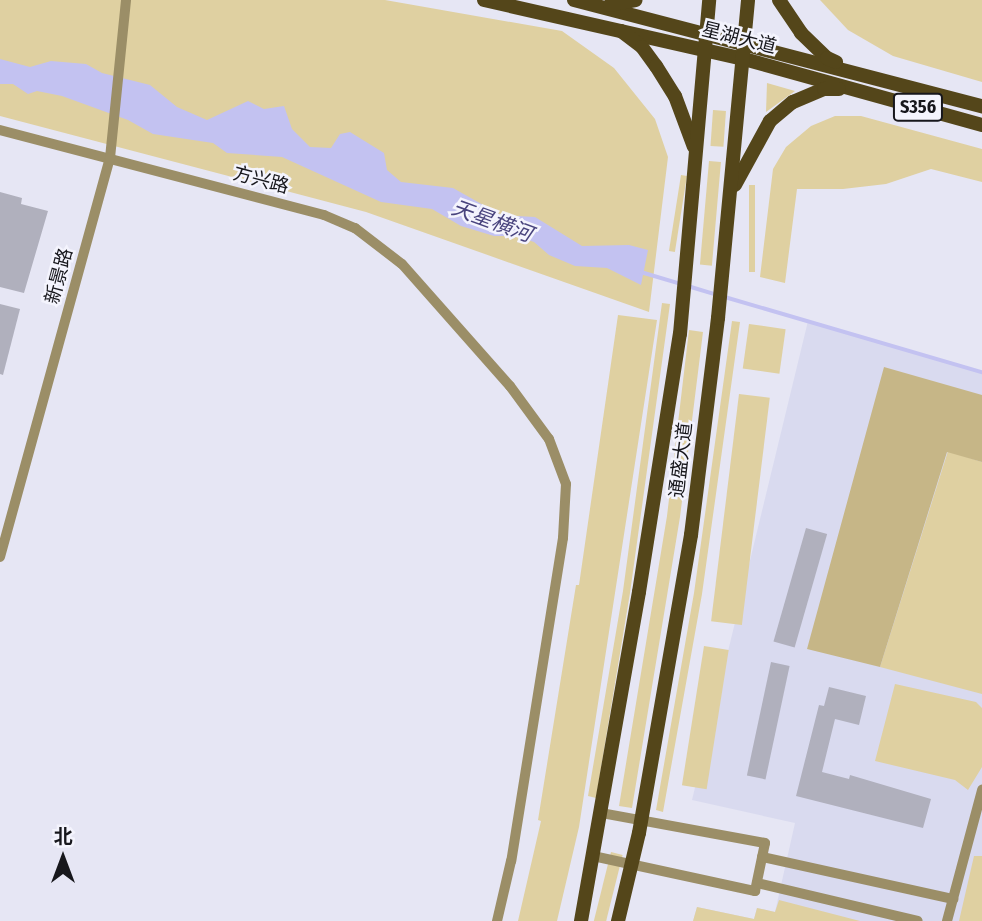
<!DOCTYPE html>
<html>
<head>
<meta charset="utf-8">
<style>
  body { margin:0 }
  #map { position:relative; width:982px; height:921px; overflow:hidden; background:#e6e6f4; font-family:"Fira Sans Condensed","Noto Sans SC",sans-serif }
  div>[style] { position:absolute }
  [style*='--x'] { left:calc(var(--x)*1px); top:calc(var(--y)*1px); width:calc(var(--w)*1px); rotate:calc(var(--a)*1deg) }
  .built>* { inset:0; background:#d9daef }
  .green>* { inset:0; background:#dfd0a1; transform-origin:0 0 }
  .forest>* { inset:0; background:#c6b687 }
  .water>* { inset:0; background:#c3c2f1 }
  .stream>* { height:3.5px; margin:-1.75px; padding:0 1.75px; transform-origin:1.75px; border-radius:1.75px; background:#c3c2f1 }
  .building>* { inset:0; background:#b0b0bd; transform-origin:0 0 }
  .minor>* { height:10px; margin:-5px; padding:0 5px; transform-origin:5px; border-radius:5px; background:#9b8e67 }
  .major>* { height:14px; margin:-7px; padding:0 7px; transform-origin:7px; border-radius:7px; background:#54461a }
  span { translate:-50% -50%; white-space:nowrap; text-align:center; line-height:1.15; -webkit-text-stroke:5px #f4f4fd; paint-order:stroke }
  .shield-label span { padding:2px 5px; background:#f4f4fd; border:2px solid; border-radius:5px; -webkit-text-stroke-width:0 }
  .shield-label { font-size:18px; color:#17171c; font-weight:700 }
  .street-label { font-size:19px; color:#17171c }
  .water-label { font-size:21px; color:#49447e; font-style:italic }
  .north { position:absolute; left:28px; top:823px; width:70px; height:70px; -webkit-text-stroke:5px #f4f4fd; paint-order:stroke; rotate:0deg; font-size:19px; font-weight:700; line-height:28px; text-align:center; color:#17171c }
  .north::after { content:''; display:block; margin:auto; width:24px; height:32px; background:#17171c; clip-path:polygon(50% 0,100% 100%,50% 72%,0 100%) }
</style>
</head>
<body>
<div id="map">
  <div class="built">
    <i style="clip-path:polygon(808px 321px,982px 372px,982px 921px,693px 921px,697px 907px,754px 919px,757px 908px,775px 912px,795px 823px,692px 800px)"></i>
  </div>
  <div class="green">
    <i style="clip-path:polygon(0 0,385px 0,562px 31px,614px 68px,655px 119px,668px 157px,649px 312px,366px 212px,0 116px)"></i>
    <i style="clip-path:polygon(820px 0,982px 0,982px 82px,893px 56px,848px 30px)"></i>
    <i style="clip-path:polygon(767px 83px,795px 91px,766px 112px)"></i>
    <i style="left:713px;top:110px;width:13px;height:36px;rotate:4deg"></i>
    <i style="clip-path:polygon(835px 116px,861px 116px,982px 149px,982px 182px,931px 169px,886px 184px,843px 189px,797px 189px,785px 283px,760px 277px,773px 169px,786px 147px,811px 126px)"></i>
    <i style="left:709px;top:161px;width:12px;height:104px;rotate:5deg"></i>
    <i style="left:681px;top:175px;width:6px;height:77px;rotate:9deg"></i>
    <i style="left:749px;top:185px;width:6px;height:87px"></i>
    <i style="clip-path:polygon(662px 303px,670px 304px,630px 593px,596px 798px,588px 796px,623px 591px)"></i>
    <i style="clip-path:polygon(618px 315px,657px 320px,579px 827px,557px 921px,518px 921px,541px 821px,538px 820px,576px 585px,579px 585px)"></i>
    <i style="clip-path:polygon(732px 321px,740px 322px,702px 594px,663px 812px,656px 810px,694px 593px)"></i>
    <i style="left:749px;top:324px;width:37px;height:45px;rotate:8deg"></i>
    <i style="clip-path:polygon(689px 330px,703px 332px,680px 517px,632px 808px,619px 806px,667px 516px)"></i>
    <i style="left:739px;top:394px;width:31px;height:229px;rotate:7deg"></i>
    <i style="clip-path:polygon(948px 451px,982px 462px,982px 694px,880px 667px)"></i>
    <i style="left:704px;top:646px;width:25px;height:141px;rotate:9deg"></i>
    <i style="clip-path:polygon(895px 684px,976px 702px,982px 708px,982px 767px,968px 790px,955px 780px,875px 761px)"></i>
    <i style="left:611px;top:852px;width:12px;height:71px;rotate:14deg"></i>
    <i style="clip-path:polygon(974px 856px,982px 856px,982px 921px,959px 921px)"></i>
    <i style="clip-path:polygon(779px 900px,860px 921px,693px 921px,697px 907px,754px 919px,757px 908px,775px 912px)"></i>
  </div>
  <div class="forest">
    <i style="clip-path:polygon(884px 367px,982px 395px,982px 462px,947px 452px,880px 667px,807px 649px)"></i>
  </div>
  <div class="water">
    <i style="clip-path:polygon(0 59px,30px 67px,51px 61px,86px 64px,102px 73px,150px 85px,177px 107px,207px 120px,248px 101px,264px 109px,284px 106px,292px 129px,310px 147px,331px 148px,340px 134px,350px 132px,384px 153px,387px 170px,401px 182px,453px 188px,501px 215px,535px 217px,582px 246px,629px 245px,648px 250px,641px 285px,607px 268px,575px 266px,549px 255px,534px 242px,516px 236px,494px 236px,461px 226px,432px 209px,381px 202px,282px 157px,227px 153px,213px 143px,153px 134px,128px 120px,62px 96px,37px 91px,28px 94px,13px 84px,0 84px)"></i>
  </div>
  <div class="stream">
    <i style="--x:641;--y:272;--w:42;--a:16.7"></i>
    <i style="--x:688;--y:286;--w:31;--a:17"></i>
    <i style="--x:725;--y:297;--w:268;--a:16.3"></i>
  </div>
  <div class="building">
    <i style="clip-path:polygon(0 192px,22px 198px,21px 204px,48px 211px,24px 293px,0 287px)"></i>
    <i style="clip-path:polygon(0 304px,20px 309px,3px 375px,0 374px)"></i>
    <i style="left:806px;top:528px;width:22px;height:118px;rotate:16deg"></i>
    <i style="left:771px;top:662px;width:19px;height:116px;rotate:12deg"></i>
    <i style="clip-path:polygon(829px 687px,866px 696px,859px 725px,835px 719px,822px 772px,849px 779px,850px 775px,931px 799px,923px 828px,796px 796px,819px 705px,824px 706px)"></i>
  </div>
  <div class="minor">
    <i style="--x:0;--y:130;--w:335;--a:14.7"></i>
    <i style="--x:324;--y:215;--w:34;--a:23"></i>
    <i style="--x:355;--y:228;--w:59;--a:37.5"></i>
    <i style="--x:402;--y:264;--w:163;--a:48.5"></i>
    <i style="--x:510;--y:386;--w:66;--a:53.7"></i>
    <i style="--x:549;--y:439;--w:48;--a:69.3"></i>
    <i style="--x:566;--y:484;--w:54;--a:93.2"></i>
    <i style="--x:563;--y:538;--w:327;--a:99.1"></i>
    <i style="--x:511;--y:861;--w:62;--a:103.1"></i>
    <i style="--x:0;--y:557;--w:414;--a:-74.6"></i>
    <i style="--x:110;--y:158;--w:159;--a:-84.2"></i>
    <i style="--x:593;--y:856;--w:166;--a:12.2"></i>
    <i style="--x:755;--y:891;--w:49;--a:-78.2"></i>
    <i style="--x:765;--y:843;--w:167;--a:-169.6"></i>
    <i style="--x:762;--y:857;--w:196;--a:12.4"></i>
    <i style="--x:757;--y:883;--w:165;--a:13.3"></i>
    <i style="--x:947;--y:921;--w:136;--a:-75"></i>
  </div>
  <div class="major">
    <i style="--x:484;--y:0;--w:267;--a:12.8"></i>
    <i style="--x:744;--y:59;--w:247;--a:15.5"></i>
    <i style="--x:574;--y:0;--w:422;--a:14.6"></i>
    <i style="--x:779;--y:0;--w:40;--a:56"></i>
    <i style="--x:801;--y:33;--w:36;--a:44"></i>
    <i style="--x:827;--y:58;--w:10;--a:24"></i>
    <i style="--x:610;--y:5;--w:26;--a:-11"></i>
    <i style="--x:621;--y:31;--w:26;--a:37"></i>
    <i style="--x:642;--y:47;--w:24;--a:54"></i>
    <i style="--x:656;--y:66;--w:36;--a:58"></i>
    <i style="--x:675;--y:96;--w:54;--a:69.6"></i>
    <i style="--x:735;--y:185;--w:73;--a:-61.3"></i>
    <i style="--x:770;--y:121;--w:30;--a:-40"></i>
    <i style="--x:793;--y:102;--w:34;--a:-23"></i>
    <i style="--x:824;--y:89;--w:15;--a:0"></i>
    <i style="--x:581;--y:921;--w:334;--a:-80"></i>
    <i style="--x:639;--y:592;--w:261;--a:-81"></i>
    <i style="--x:680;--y:334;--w:335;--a:-85"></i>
    <i style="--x:618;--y:921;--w:90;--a:-76.6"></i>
    <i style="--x:639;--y:833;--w:303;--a:-80.1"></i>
    <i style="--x:691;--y:535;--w:219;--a:-82.9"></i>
    <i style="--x:718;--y:318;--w:319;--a:-84.6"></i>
  </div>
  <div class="shield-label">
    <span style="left:918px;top:107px">S356</span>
  </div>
  <div class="street-label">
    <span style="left:739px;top:38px;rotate:14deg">星湖大道</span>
    <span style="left:261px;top:180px;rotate:15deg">方兴路</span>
    <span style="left:59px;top:276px;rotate:-75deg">新景路</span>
    <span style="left:681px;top:460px;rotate:-83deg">通盛大道</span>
  </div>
  <div class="water-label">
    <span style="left:492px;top:221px;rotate:20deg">天星横河</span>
  </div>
  <div class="north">北</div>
</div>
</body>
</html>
